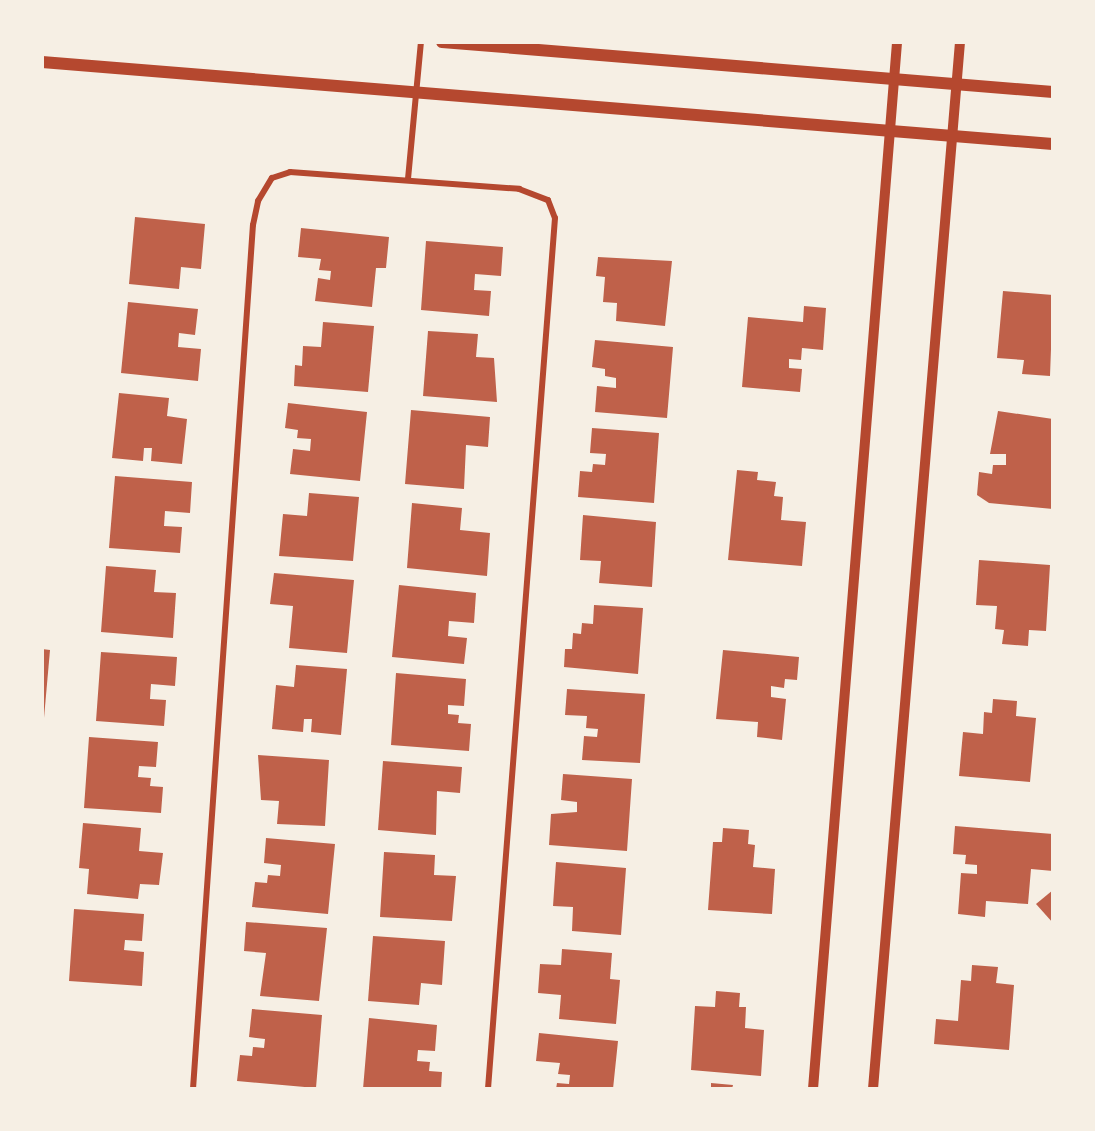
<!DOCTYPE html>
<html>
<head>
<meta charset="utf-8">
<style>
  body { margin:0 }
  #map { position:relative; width:1095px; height:1131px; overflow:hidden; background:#f6efe4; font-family:Bitter,serif }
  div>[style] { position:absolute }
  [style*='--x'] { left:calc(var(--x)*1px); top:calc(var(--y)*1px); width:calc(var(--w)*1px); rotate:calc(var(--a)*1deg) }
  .building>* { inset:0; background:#bf614a }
  .minor>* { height:6px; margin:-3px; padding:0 3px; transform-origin:3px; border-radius:3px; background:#b5482f }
  .tertiary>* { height:10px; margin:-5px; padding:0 5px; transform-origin:5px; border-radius:5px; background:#b5482f }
  .secondary>* { height:12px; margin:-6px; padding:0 6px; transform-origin:6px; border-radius:6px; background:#b5482f }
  span { translate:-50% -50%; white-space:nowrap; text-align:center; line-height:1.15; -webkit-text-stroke:6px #f6efe4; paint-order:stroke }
  .frame { position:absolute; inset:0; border:44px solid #f6efe4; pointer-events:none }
</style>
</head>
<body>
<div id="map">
  <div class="building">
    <i style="clip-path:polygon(135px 217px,205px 224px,201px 269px,181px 267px,179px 289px,129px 284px)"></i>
    <i style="clip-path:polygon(301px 228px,389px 237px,386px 268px,376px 268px,372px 307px,315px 301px,318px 278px,330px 280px,331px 271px,319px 270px,321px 259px,298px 257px)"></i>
    <i style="clip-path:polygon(426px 241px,503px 247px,501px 276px,475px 274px,474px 290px,491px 291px,489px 316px,421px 310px)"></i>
    <i style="clip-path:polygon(598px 257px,672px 261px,665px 326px,616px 321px,617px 303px,603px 302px,605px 277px,596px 276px)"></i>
    <i style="clip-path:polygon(1003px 291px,1053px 295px,1050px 376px,1022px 374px,1024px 360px,997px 358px)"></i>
    <i style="clip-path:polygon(128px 302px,198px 309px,195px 335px,179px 333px,178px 347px,201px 349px,198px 381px,121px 373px)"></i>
    <i style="clip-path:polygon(804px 306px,826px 308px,823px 350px,802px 348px,801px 360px,789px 359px,789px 368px,802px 369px,800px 392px,742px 387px,748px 317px,803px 322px)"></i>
    <i style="clip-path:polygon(323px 322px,374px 326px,368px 392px,294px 386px,295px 365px,302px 366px,303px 346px,321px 347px)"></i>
    <i style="clip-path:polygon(428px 331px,478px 334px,476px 357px,494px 358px,497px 402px,423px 396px)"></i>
    <i style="clip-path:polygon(595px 340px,673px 347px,667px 418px,595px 412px,597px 386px,616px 388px,616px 378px,605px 376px,605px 369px,592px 367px)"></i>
    <i style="clip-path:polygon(119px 393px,169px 398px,167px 416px,187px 419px,182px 464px,151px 461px,152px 448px,144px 448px,143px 461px,112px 458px)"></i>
    <i style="clip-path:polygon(288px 403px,367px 412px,360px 481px,290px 474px,293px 449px,310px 451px,311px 439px,297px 438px,298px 430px,285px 428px)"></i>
    <i style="clip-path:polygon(411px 410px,490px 417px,488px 447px,466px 445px,464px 489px,405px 484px)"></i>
    <i style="clip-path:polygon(998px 411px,1053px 419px,1053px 509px,989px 503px,977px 495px,979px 472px,992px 474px,993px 465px,1006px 465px,1006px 454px,990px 454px)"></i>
    <i style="clip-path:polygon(592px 428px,659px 433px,654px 503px,578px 497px,580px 471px,592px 472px,593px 464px,605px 465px,606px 454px,590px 453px)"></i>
    <i style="clip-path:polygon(737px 470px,758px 472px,757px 480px,776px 482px,774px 496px,783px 497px,781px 520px,806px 522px,802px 566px,728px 560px)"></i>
    <i style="clip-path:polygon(115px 476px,192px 482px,190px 513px,165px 511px,164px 526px,182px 527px,180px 553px,109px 548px)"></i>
    <i style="clip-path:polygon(309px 493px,359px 497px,353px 561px,279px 556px,283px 514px,307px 516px)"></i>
    <i style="clip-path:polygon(412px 503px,462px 508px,460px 530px,490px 533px,487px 576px,407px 568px)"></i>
    <i style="clip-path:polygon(583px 515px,656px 522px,652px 587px,599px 583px,601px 561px,580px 560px)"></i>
    <i style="clip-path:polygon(979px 560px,1050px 565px,1046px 631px,1029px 630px,1028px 646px,1002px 644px,1004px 630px,995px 629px,997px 606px,976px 605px)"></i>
    <i style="clip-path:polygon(106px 566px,156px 570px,154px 592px,176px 593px,173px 638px,101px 632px)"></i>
    <i style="clip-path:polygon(274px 573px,354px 580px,347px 653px,289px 648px,293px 606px,270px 604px)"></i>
    <i style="clip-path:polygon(399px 585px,476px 593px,474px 623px,449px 621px,448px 636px,467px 638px,464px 664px,392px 657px)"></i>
    <i style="clip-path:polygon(594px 605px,643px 608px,638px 674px,564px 667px,565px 649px,572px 649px,573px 633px,581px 634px,582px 623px,593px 624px)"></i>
    <i style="clip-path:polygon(42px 649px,50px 650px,44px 718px,42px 718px)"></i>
    <i style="clip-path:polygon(723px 650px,799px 657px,797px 680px,785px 679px,784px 688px,771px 686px,771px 697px,786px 699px,782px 740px,757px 737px,758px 722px,716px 719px)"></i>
    <i style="clip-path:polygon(101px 652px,177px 657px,175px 686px,151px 684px,150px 699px,166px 700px,164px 726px,96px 721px)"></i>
    <i style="clip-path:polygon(296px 665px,347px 669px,341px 735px,311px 732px,312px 719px,304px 719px,303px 732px,272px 729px,276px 685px,294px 687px)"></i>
    <i style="clip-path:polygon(396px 673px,466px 679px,464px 706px,448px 705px,448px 714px,459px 715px,458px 723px,471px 724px,469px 751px,391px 745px)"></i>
    <i style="clip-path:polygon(567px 689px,645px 694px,640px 763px,582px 760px,584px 736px,597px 737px,598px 729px,586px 728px,587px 716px,565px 715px)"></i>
    <i style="clip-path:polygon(993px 699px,1017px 701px,1016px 716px,1036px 718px,1030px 782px,959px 776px,963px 732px,983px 734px,984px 712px,992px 713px)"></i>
    <i style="clip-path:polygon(89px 737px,158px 742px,156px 767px,139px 766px,138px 777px,151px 778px,150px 786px,163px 787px,161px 813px,84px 808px)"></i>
    <i style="clip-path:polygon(258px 755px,329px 760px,325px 826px,277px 824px,279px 801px,261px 800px)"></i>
    <i style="clip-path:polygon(383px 761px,462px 767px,460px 793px,437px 791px,436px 835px,378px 830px)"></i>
    <i style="clip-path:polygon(563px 774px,632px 779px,627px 851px,549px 845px,551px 814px,577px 812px,577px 802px,561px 800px)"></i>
    <i style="clip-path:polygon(83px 823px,141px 828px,139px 851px,163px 853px,159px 885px,140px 884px,138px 899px,87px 894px,89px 869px,79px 868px)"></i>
    <i style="clip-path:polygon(955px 826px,1053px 834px,1053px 871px,1031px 869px,1028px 904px,986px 901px,985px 917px,958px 914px,961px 873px,977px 874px,977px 865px,965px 864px,966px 855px,953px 854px)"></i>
    <i style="clip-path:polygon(723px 828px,749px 830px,748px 844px,755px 845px,753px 867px,775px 869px,772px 914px,708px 910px,713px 842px,722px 842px)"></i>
    <i style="clip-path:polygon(266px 838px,335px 844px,328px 914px,252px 907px,255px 882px,267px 883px,268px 875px,280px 876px,281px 865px,264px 863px)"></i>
    <i style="clip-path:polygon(384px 852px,435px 855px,434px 875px,456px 876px,452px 921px,380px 917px)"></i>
    <i style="clip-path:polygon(556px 862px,626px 868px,621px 935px,572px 931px,573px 907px,553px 906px)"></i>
    <i style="clip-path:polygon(1053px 890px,1053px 923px,1036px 904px)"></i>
    <i style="clip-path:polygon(74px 909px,144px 914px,142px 941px,125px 940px,124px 950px,144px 952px,142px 986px,69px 981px)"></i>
    <i style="clip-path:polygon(246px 922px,327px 928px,319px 1001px,260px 996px,266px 953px,244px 951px)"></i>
    <i style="clip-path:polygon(373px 936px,445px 941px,442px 985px,421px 983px,419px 1005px,368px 1001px)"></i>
    <i style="clip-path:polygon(562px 949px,612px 953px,610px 979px,620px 980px,616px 1024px,559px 1019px,561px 995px,538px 993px,540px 964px,561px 965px)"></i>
    <i style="clip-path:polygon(972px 965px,998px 967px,996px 983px,1014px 985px,1009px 1050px,934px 1044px,936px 1019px,958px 1021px,961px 980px,971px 981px)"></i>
    <i style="clip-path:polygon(716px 991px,740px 993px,739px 1007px,746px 1007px,745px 1028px,764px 1030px,761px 1076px,691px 1070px,695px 1006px,715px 1007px)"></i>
    <i style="clip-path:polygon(252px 1009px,322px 1015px,316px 1088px,237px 1081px,240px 1055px,252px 1056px,253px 1047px,264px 1048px,265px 1039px,249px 1037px)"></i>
    <i style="clip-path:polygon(369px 1018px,437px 1025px,435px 1051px,418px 1050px,417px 1061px,430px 1062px,429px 1071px,442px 1072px,441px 1089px,363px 1089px)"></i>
    <i style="clip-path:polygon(539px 1033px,618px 1041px,613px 1089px,556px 1089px,557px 1083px,569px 1084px,570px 1075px,558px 1074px,560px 1063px,536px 1061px)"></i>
    <i style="clip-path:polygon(711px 1083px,733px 1085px,732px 1089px,711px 1089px)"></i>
  </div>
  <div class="minor">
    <i style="--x:408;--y:179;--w:138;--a:-84.6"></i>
    <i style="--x:193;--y:1089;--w:866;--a:-86.03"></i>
    <i style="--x:253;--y:225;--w:25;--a:-78"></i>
    <i style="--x:258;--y:201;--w:27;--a:-59"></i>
    <i style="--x:272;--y:178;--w:19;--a:-18"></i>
    <i style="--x:290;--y:172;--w:230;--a:4.2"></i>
    <i style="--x:519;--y:189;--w:31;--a:21"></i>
    <i style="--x:548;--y:200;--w:19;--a:69"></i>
    <i style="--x:555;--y:218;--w:874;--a:94.4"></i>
  </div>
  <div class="tertiary">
    <i style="--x:813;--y:1089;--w:1050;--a:-85.41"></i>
    <i style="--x:873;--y:1089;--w:1051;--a:-85.25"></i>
  </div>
  <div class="secondary">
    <i style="--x:442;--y:42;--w:613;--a:4.68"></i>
    <i style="--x:42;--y:62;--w:1014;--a:4.64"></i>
  </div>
  <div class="frame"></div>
</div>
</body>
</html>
